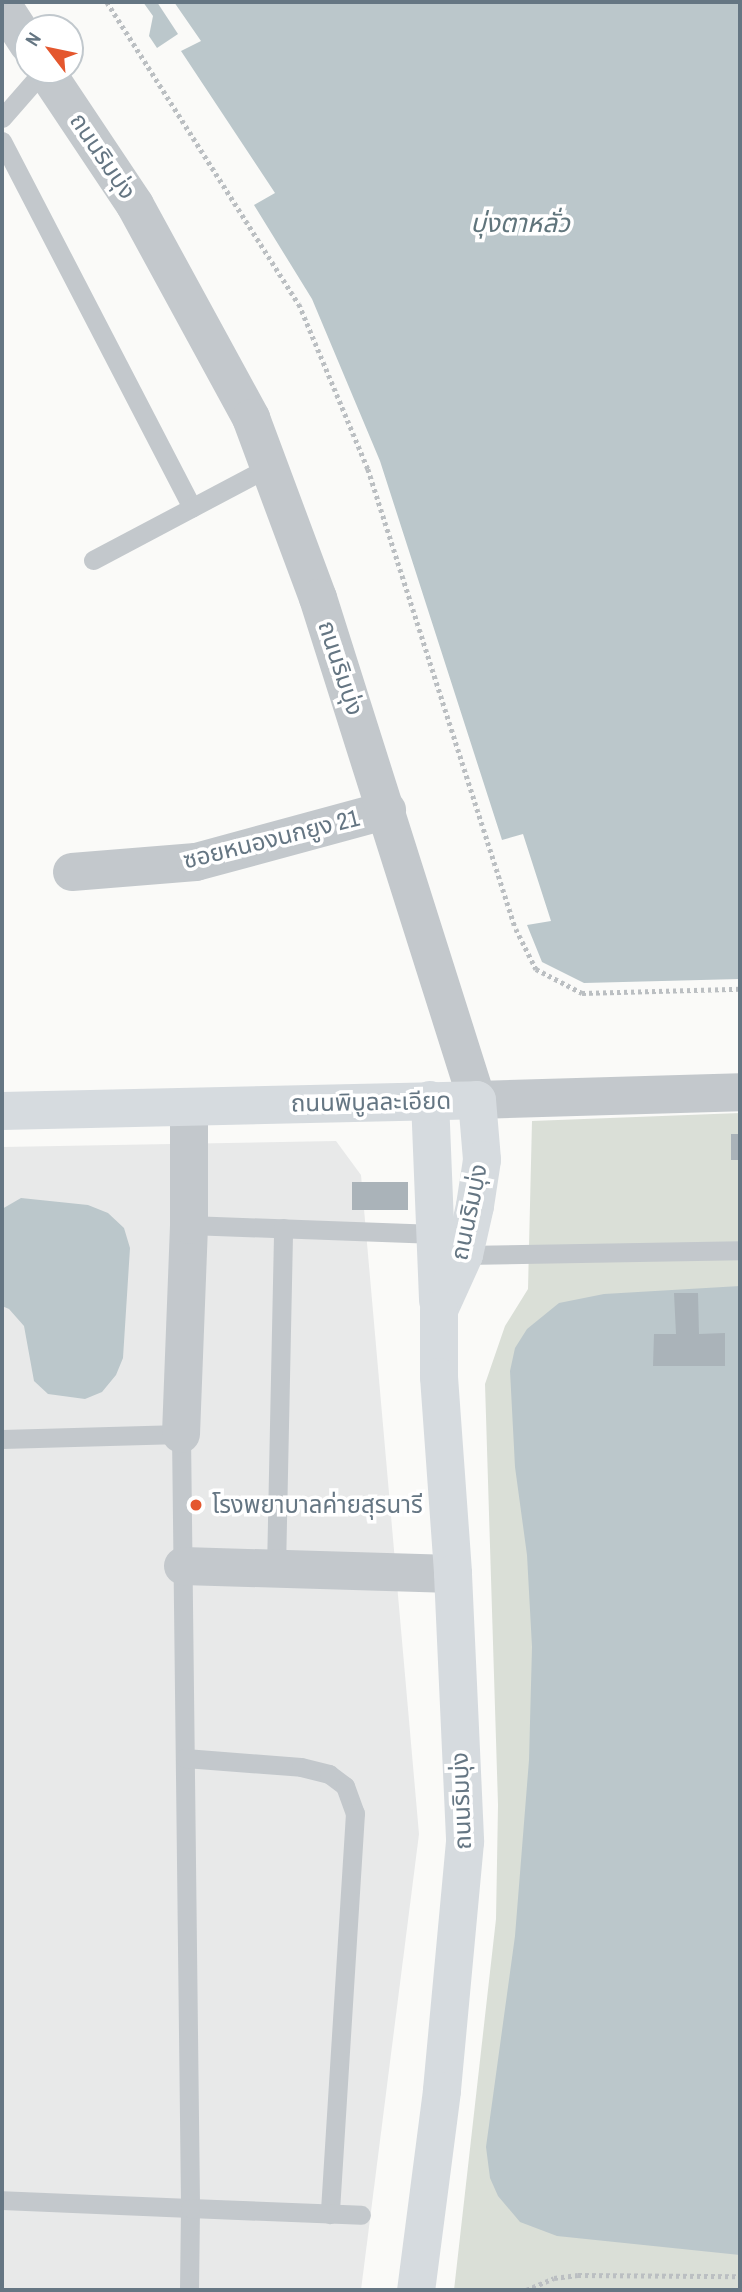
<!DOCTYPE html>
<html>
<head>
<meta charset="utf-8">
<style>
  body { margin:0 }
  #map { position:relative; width:742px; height:2292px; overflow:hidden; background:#fafaf8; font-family:"Archivo Narrow","Noto Sans Thai",sans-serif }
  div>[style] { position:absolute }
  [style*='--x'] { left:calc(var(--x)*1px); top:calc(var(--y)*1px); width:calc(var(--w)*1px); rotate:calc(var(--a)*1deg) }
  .built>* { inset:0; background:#e8e9e9 }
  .green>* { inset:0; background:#dadfd7 }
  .water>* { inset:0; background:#bbc7cb }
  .building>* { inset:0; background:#aab3b9; transform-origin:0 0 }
  .path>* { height:4.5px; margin-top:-2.25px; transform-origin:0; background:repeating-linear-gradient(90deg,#bbbfc2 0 3.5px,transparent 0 7px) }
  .service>* { height:19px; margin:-9.5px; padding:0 9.5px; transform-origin:9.5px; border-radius:9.5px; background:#c3c8cc }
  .minor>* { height:38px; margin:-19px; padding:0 19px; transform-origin:19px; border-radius:19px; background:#c3c8cc }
  .tertiary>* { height:38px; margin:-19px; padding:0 19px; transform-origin:19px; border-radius:19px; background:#c3c8cc }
  .secondary>* { height:38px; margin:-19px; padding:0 19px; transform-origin:19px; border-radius:19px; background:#d6dbdf }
  .dots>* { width:19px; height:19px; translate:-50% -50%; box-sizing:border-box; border:4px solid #fff; border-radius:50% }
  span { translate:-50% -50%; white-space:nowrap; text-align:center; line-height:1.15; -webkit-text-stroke:7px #fff; paint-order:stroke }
  .street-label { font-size:24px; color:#657683 }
  .poi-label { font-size:24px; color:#657683 }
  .left { translate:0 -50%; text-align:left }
  .water-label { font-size:26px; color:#60757c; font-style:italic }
  .frame { position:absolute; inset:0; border:4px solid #657683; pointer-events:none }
  .north { position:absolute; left:14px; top:14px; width:70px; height:70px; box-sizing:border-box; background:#fff; border:2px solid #c1c8cd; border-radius:50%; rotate:302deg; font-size:19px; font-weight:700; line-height:28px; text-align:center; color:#657683 }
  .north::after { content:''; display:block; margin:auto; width:24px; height:32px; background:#e4572e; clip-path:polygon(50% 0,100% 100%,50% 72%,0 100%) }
</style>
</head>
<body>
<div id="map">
  <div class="built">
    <i style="clip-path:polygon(336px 1141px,361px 1175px,419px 1834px,361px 2290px,2px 2290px,2px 1147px)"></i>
  </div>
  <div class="green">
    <i style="clip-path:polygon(740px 1113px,740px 2290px,454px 2290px,496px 1919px,498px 1805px,485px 1384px,505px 1326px,528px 1289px,532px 1121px)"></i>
  </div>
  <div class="water">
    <i style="clip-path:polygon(143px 2px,157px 2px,178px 34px,157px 48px,149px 36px,153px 16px)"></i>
    <i style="clip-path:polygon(174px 2px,740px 2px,740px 979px,584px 983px,542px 962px,527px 925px,551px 921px,523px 834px,502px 840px,380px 461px,312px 299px,254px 205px,275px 193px,181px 51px,201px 41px)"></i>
    <i style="clip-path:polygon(21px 1198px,88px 1205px,108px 1213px,124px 1228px,130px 1248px,123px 1358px,116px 1375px,102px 1392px,85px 1399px,48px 1394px,34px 1381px,24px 1326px,9px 1309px,2px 1306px,2px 1209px)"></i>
    <i style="clip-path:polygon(740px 1286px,740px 2255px,557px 2236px,520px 2222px,498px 2196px,490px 2178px,486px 2147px,515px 1936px,529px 1760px,532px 1647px,527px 1555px,515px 1467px,510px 1371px,515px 1348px,527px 1329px,559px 1303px,604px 1294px)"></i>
  </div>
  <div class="building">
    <i style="left:731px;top:1134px;width:9px;height:26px"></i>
    <i style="left:408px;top:1182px;width:28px;height:56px;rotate:90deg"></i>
    <i style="clip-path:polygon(674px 1293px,698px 1293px,699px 1334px,725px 1333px,725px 1366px,653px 1366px,654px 1334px,676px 1334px)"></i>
  </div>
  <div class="path">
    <i style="--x:107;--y:2;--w:358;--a:57.6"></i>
    <i style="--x:299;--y:304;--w:179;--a:67.3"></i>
    <i style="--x:368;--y:469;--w:483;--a:72.2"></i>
    <i style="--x:516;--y:929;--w:45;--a:63.4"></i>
    <i style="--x:536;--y:969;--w:52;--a:27.6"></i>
    <i style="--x:582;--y:993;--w:158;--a:-1.5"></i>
    <i style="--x:526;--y:2290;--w:30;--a:-23"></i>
    <i style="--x:554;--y:2278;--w:24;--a:-7"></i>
    <i style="--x:578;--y:2275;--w:162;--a:0.4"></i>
  </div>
  <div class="service">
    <i style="--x:2;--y:118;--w:64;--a:-48.8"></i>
    <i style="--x:2;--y:141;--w:413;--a:62.6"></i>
    <i style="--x:93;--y:560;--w:199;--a:-27.9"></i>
    <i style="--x:189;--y:1225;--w:247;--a:2.1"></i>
    <i style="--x:464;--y:1255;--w:276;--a:-1"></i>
    <i style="--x:2;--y:1439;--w:179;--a:-1.6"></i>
    <i style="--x:181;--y:1434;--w:774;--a:89.33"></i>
    <i style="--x:190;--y:2208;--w:188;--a:-177.6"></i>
    <i style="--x:276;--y:1569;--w:341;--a:-88.8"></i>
    <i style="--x:185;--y:1758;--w:116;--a:4.4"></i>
    <i style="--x:301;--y:1767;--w:29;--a:14"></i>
    <i style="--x:329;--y:1774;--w:20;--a:37"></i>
    <i style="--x:345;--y:1786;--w:29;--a:70"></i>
    <i style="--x:355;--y:1813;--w:402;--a:93.6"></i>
    <i style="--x:189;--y:2290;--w:82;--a:-89.3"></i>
    <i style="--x:190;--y:2208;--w:171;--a:2.3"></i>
  </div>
  <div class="minor">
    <i style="--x:72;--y:872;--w:124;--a:-4.6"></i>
    <i style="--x:196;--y:862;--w:198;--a:-15.2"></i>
    <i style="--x:181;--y:1434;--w:209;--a:-87.8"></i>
    <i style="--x:189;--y:1225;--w:118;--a:-90"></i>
    <i style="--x:183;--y:1566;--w:270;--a:1.7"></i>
  </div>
  <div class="tertiary">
    <i style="--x:2;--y:4;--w:48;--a:57"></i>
    <i style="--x:45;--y:70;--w:162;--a:56.3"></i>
    <i style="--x:135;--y:205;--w:243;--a:61.4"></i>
    <i style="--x:251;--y:418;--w:192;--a:69.6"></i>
    <i style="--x:318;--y:598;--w:527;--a:72.43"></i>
    <i style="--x:477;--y:1100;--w:263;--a:-1.7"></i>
  </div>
  <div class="secondary">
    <i style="--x:430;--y:1100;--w:201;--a:87.7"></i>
    <i style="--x:2;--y:1111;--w:475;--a:-1.3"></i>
    <i style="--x:477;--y:1100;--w:60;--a:85.2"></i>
    <i style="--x:482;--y:1160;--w:47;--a:98.7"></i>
    <i style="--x:475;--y:1206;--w:50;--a:102.7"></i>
    <i style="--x:464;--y:1255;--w:60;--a:114.4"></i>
    <i style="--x:439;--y:1310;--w:67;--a:90"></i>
    <i style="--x:439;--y:1377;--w:197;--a:85.9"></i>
    <i style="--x:453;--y:1574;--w:268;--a:87.4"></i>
    <i style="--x:465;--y:1842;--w:250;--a:95.3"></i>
    <i style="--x:442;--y:2091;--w:201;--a:97.4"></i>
  </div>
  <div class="dots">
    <i style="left:196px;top:1505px;background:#e4572e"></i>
  </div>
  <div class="street-label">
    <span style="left:103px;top:156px;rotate:56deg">ถนนริมบุ่ง</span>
    <span style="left:341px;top:668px;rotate:72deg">ถนนริมบุ่ง</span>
    <span style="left:271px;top:839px;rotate:-14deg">ซอยหนองนกยูง 21</span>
    <span style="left:371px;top:1102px;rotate:-1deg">ถนนพิบูลละเอียด</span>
    <span style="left:469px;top:1212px;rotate:-78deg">ถนนริมบุ่ง</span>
    <span style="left:461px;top:1801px;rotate:-92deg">ถนนริมบุ่ง</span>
  </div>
  <div class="poi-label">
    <span class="left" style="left:212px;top:1505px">โรงพยาบาลค่ายสุรนารี</span>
  </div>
  <div class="water-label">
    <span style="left:520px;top:223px">บุ่งตาหลั่ว</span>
  </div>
  <div class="frame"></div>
  <div class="north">N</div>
</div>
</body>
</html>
